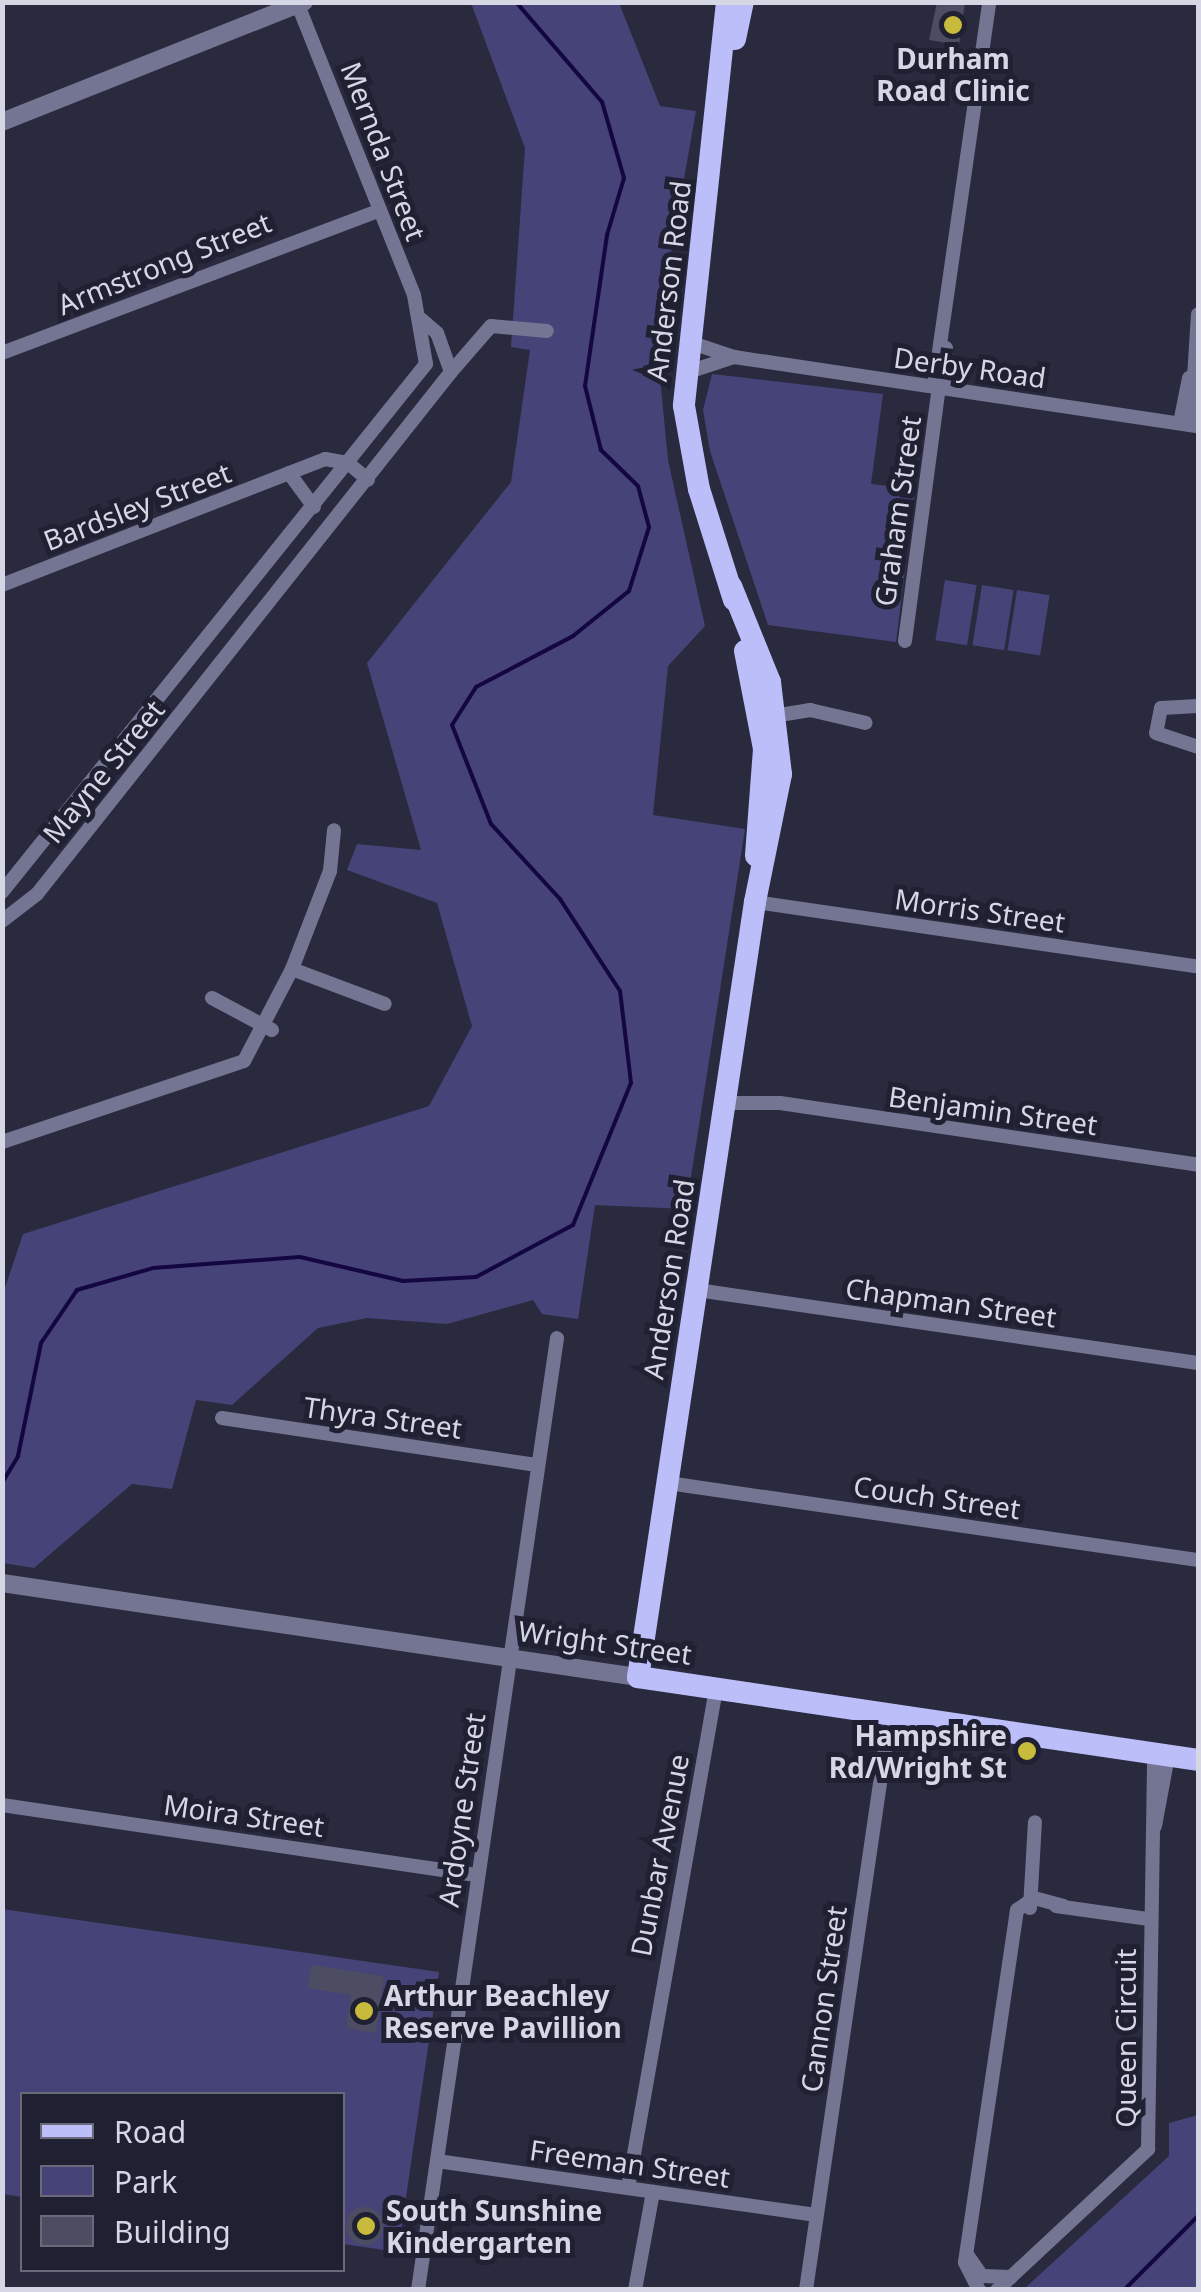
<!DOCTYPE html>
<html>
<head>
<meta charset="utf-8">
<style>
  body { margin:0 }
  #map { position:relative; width:1201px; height:2292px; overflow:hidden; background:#2a2a3e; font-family:"Noto Sans",sans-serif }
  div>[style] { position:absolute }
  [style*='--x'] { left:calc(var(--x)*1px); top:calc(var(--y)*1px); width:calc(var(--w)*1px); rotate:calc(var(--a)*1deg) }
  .green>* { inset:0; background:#454377; transform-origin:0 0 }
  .stream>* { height:4px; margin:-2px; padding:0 2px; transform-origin:2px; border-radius:2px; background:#140741 }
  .building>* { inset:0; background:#4c4c62 }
  .round { border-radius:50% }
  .minor>* { height:14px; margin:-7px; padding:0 7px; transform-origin:7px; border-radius:7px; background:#747593 }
  .tertiary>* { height:18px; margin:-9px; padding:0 9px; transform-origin:9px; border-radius:9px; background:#747593 }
  .primary>* { height:22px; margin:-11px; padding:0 11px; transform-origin:11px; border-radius:11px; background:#bcbefa }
  .dots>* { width:28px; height:28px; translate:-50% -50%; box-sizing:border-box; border:5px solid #202033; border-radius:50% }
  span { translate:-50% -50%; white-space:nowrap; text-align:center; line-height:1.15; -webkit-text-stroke:10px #202033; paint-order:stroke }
  .poi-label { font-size:28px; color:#d6d7e4; font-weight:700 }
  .right { translate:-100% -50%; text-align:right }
  .left { translate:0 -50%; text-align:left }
  .street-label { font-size:28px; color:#d6d7e4 }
  .frame { position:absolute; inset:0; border:5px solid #d6d7e4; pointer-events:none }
  .legend { position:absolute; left:20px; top:2092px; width:325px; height:180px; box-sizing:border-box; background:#202033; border:2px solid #69697a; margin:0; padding:12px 18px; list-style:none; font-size:30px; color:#d6d7e4 }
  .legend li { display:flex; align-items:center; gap:20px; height:50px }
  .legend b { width:50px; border:2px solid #69697a }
</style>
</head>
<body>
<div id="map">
  <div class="green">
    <i style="clip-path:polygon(471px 3px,619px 3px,660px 106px,696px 111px,656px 337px,668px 460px,705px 626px,668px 666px,653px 815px,745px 829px,686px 1209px,595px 1205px,578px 1319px,542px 1314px,533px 1300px,447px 1324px,367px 1318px,318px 1328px,232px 1405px,196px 1400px,172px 1489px,132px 1484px,34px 1568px,3px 1563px,3px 1294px,23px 1234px,429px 1106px,472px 1026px,437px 903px,347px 870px,357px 844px,421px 850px,367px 663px,511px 482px,530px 350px,511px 347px,525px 148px)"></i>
    <i style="clip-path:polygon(712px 374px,883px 394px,871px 484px,915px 489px,896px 642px,768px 625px,710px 451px,703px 410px)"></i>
    <i style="left:945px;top:580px;width:32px;height:61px;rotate:9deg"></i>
    <i style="left:982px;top:585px;width:32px;height:61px;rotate:9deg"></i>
    <i style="left:1017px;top:590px;width:33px;height:61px;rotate:9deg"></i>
    <i style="clip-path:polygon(2px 1909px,439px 1972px,398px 2252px,343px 2244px,342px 2094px,22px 2094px,22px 2197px,3px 2194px)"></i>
    <i style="clip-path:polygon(1198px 2115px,1198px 2289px,1024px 2289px,1169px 2156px,1169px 2123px)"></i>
  </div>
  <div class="stream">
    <i style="--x:2;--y:1483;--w:31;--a:-59"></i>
    <i style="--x:18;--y:1456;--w:115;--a:-78.5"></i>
    <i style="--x:41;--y:1343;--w:64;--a:-55.8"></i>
    <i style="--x:77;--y:1290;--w:79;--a:-16.1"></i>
    <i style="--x:153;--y:1268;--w:147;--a:-4.3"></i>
    <i style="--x:300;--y:1257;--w:106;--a:13.1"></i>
    <i style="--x:403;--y:1281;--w:73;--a:-3.1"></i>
    <i style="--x:476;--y:1277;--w:110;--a:-28.2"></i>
    <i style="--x:573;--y:1225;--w:153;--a:-67.8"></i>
    <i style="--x:631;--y:1083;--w:93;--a:-96.8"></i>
    <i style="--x:620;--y:991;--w:110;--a:-123.1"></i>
    <i style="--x:560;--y:899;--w:102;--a:-132.6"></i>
    <i style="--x:491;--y:824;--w:106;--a:-111.5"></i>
    <i style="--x:452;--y:725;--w:45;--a:-57.7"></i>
    <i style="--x:476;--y:687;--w:110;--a:-27.7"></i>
    <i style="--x:573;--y:636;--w:72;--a:-38.8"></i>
    <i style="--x:629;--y:591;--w:67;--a:-72.6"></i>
    <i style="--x:649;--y:527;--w:42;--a:-105"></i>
    <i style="--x:638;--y:486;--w:52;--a:-135.8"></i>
    <i style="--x:601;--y:450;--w:66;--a:-104"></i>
    <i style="--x:585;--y:386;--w:153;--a:-81.7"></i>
    <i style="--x:607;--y:235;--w:59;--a:-73.4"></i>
    <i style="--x:624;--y:178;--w:79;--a:-106.1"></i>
    <i style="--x:602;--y:102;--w:132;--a:-130.7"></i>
    <i style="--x:1124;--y:2290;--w:105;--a:-45"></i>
  </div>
  <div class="building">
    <i style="clip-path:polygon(937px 2px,965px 2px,959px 45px,929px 40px)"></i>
    <i style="clip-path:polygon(311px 1965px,384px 1976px,376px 2033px,346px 2028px,351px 1995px,308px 1988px)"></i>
    <i class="round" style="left:346px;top:2207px;width:38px;height:38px"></i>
  </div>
  <div class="minor">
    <i style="--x:689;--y:342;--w:47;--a:18.4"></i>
    <i style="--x:734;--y:357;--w:469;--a:8.5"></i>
    <i style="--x:2;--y:353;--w:404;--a:-20.7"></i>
    <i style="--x:451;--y:372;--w:61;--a:-49"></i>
    <i style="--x:491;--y:326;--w:56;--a:5.1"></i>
    <i style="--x:685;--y:373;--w:52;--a:-18.1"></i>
    <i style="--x:934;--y:386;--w:388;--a:-81.8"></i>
    <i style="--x:945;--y:388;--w:40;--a:-88.6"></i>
    <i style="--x:1180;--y:423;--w:46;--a:-78.7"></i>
    <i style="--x:1191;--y:425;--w:111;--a:-86.4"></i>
    <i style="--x:289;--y:473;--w:42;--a:53.7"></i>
    <i style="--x:2;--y:585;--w:347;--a:-21.3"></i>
    <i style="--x:325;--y:459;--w:23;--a:10"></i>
    <i style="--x:348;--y:463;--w:26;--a:40"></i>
    <i style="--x:905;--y:641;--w:256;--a:-82.4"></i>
    <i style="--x:1198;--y:706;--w:37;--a:177"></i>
    <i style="--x:1161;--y:708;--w:25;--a:101"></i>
    <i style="--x:1156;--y:733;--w:44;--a:18.4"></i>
    <i style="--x:767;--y:717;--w:44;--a:-9.2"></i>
    <i style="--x:810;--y:710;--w:57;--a:13.1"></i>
    <i style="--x:2;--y:892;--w:677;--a:-51.23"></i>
    <i style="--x:426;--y:364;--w:70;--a:-99.9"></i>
    <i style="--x:414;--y:295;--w:315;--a:-111.8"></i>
    <i style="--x:755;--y:902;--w:448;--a:8.3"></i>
    <i style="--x:2;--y:921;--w:44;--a:-37.6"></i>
    <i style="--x:37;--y:894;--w:666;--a:-51.58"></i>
    <i style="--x:451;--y:372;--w:41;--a:-109.7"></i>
    <i style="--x:437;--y:333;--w:21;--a:-139"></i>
    <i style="--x:292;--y:969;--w:99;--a:20.6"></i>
    <i style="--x:212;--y:998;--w:68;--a:28.1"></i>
    <i style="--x:725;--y:1103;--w:55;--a:0"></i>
    <i style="--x:780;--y:1103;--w:423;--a:8.4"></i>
    <i style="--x:2;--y:1142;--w:255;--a:-18.5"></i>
    <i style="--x:244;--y:1061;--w:104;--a:-62.4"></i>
    <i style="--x:292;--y:969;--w:105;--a:-68.8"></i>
    <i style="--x:330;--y:871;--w:41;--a:-84.4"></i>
    <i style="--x:697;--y:1290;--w:506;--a:8.29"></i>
    <i style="--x:222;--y:1418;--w:318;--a:8.5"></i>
    <i style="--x:668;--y:1483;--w:536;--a:8.27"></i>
    <i style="--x:2;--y:1805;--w:481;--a:8.4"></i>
    <i style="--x:1155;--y:1826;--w:71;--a:-79.5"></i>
    <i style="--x:1056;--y:1906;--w:94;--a:8"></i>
    <i style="--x:1030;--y:1908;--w:86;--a:-86.7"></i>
    <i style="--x:437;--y:2161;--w:383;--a:8.1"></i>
    <i style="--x:628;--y:2188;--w:507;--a:-80"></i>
    <i style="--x:968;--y:2256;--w:24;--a:55"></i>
    <i style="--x:982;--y:2276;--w:29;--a:2"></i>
    <i style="--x:418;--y:2290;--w:962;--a:-81.69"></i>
    <i style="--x:635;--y:2290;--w:100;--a:-79.6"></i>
    <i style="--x:806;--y:2290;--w:581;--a:-81.69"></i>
    <i style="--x:979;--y:2290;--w:31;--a:-117"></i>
    <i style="--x:965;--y:2262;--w:356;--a:-81.6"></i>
    <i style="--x:1017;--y:1910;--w:21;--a:-35"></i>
    <i style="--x:1034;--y:1898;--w:30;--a:15"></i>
    <i style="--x:997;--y:2290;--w:207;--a:-43"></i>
    <i style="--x:1148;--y:2149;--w:395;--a:-89.1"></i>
  </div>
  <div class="tertiary">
    <i style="--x:2;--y:122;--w:325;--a:-21.7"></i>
    <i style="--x:2;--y:1583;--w:643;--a:8.41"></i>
  </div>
  <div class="primary">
    <i style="--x:727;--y:2;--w:406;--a:96.1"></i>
    <i style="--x:684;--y:406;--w:84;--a:79.8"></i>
    <i style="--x:699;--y:489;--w:116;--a:72.5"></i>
    <i style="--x:735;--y:39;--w:38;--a:-78"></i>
    <i style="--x:731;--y:586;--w:104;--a:67.9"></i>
    <i style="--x:770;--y:682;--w:93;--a:83.2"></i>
    <i style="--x:781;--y:774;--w:131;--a:101.5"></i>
    <i style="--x:755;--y:902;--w:784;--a:98.58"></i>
    <i style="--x:638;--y:1677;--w:566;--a:8.43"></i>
    <i style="--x:745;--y:651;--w:100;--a:79"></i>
    <i style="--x:764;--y:749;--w:107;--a:94.3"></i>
  </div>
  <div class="dots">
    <i style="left:953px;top:25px;background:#c8bb3b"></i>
    <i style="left:1027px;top:1751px;background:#c8bb3b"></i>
    <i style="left:364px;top:2011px;background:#c8bb3b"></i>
    <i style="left:366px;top:2226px;background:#c8bb3b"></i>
  </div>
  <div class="poi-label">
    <span style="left:953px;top:74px">Durham<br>Road Clinic</span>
    <span class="right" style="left:1007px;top:1751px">Hampshire<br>Rd/Wright St</span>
    <span class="left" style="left:384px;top:2011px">Arthur Beachley<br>Reserve Pavillion</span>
    <span class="left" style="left:386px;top:2226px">South Sunshine<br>Kindergarten</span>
  </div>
  <div class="street-label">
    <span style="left:384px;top:151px;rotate:69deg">Mernda Street</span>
    <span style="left:164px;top:263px;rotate:-22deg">Armstrong Street</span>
    <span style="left:668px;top:281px;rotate:-83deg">Anderson Road</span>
    <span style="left:970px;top:367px;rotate:8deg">Derby Road</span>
    <span style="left:137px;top:506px;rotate:-21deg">Bardsley Street</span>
    <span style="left:897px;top:511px;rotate:-82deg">Graham Street</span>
    <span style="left:103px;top:771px;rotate:-51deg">Mayne Street</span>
    <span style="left:980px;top:910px;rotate:8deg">Morris Street</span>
    <span style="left:993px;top:1110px;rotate:8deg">Benjamin Street</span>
    <span style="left:668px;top:1279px;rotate:-81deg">Anderson Road</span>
    <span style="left:951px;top:1302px;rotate:8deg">Chapman Street</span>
    <span style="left:383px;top:1417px;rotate:8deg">Thyra Street</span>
    <span style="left:937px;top:1497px;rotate:8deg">Couch Street</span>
    <span style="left:605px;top:1642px;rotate:8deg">Wright Street</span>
    <span style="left:461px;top:1810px;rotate:-82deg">Ardoyne Street</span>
    <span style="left:244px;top:1815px;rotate:8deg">Moira Street</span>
    <span style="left:659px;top:1855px;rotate:-79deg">Dunbar Avenue</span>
    <span style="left:823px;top:1999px;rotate:-82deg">Cannon Street</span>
    <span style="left:1125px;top:2038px;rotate:-90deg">Queen Circuit</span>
    <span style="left:630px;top:2163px;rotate:8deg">Freeman Street</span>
  </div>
  <div class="frame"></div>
  <ul class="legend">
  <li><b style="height:12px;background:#bcbefa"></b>Road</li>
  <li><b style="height:28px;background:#454377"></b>Park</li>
  <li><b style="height:28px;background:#4c4c62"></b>Building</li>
  </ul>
</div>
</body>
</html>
